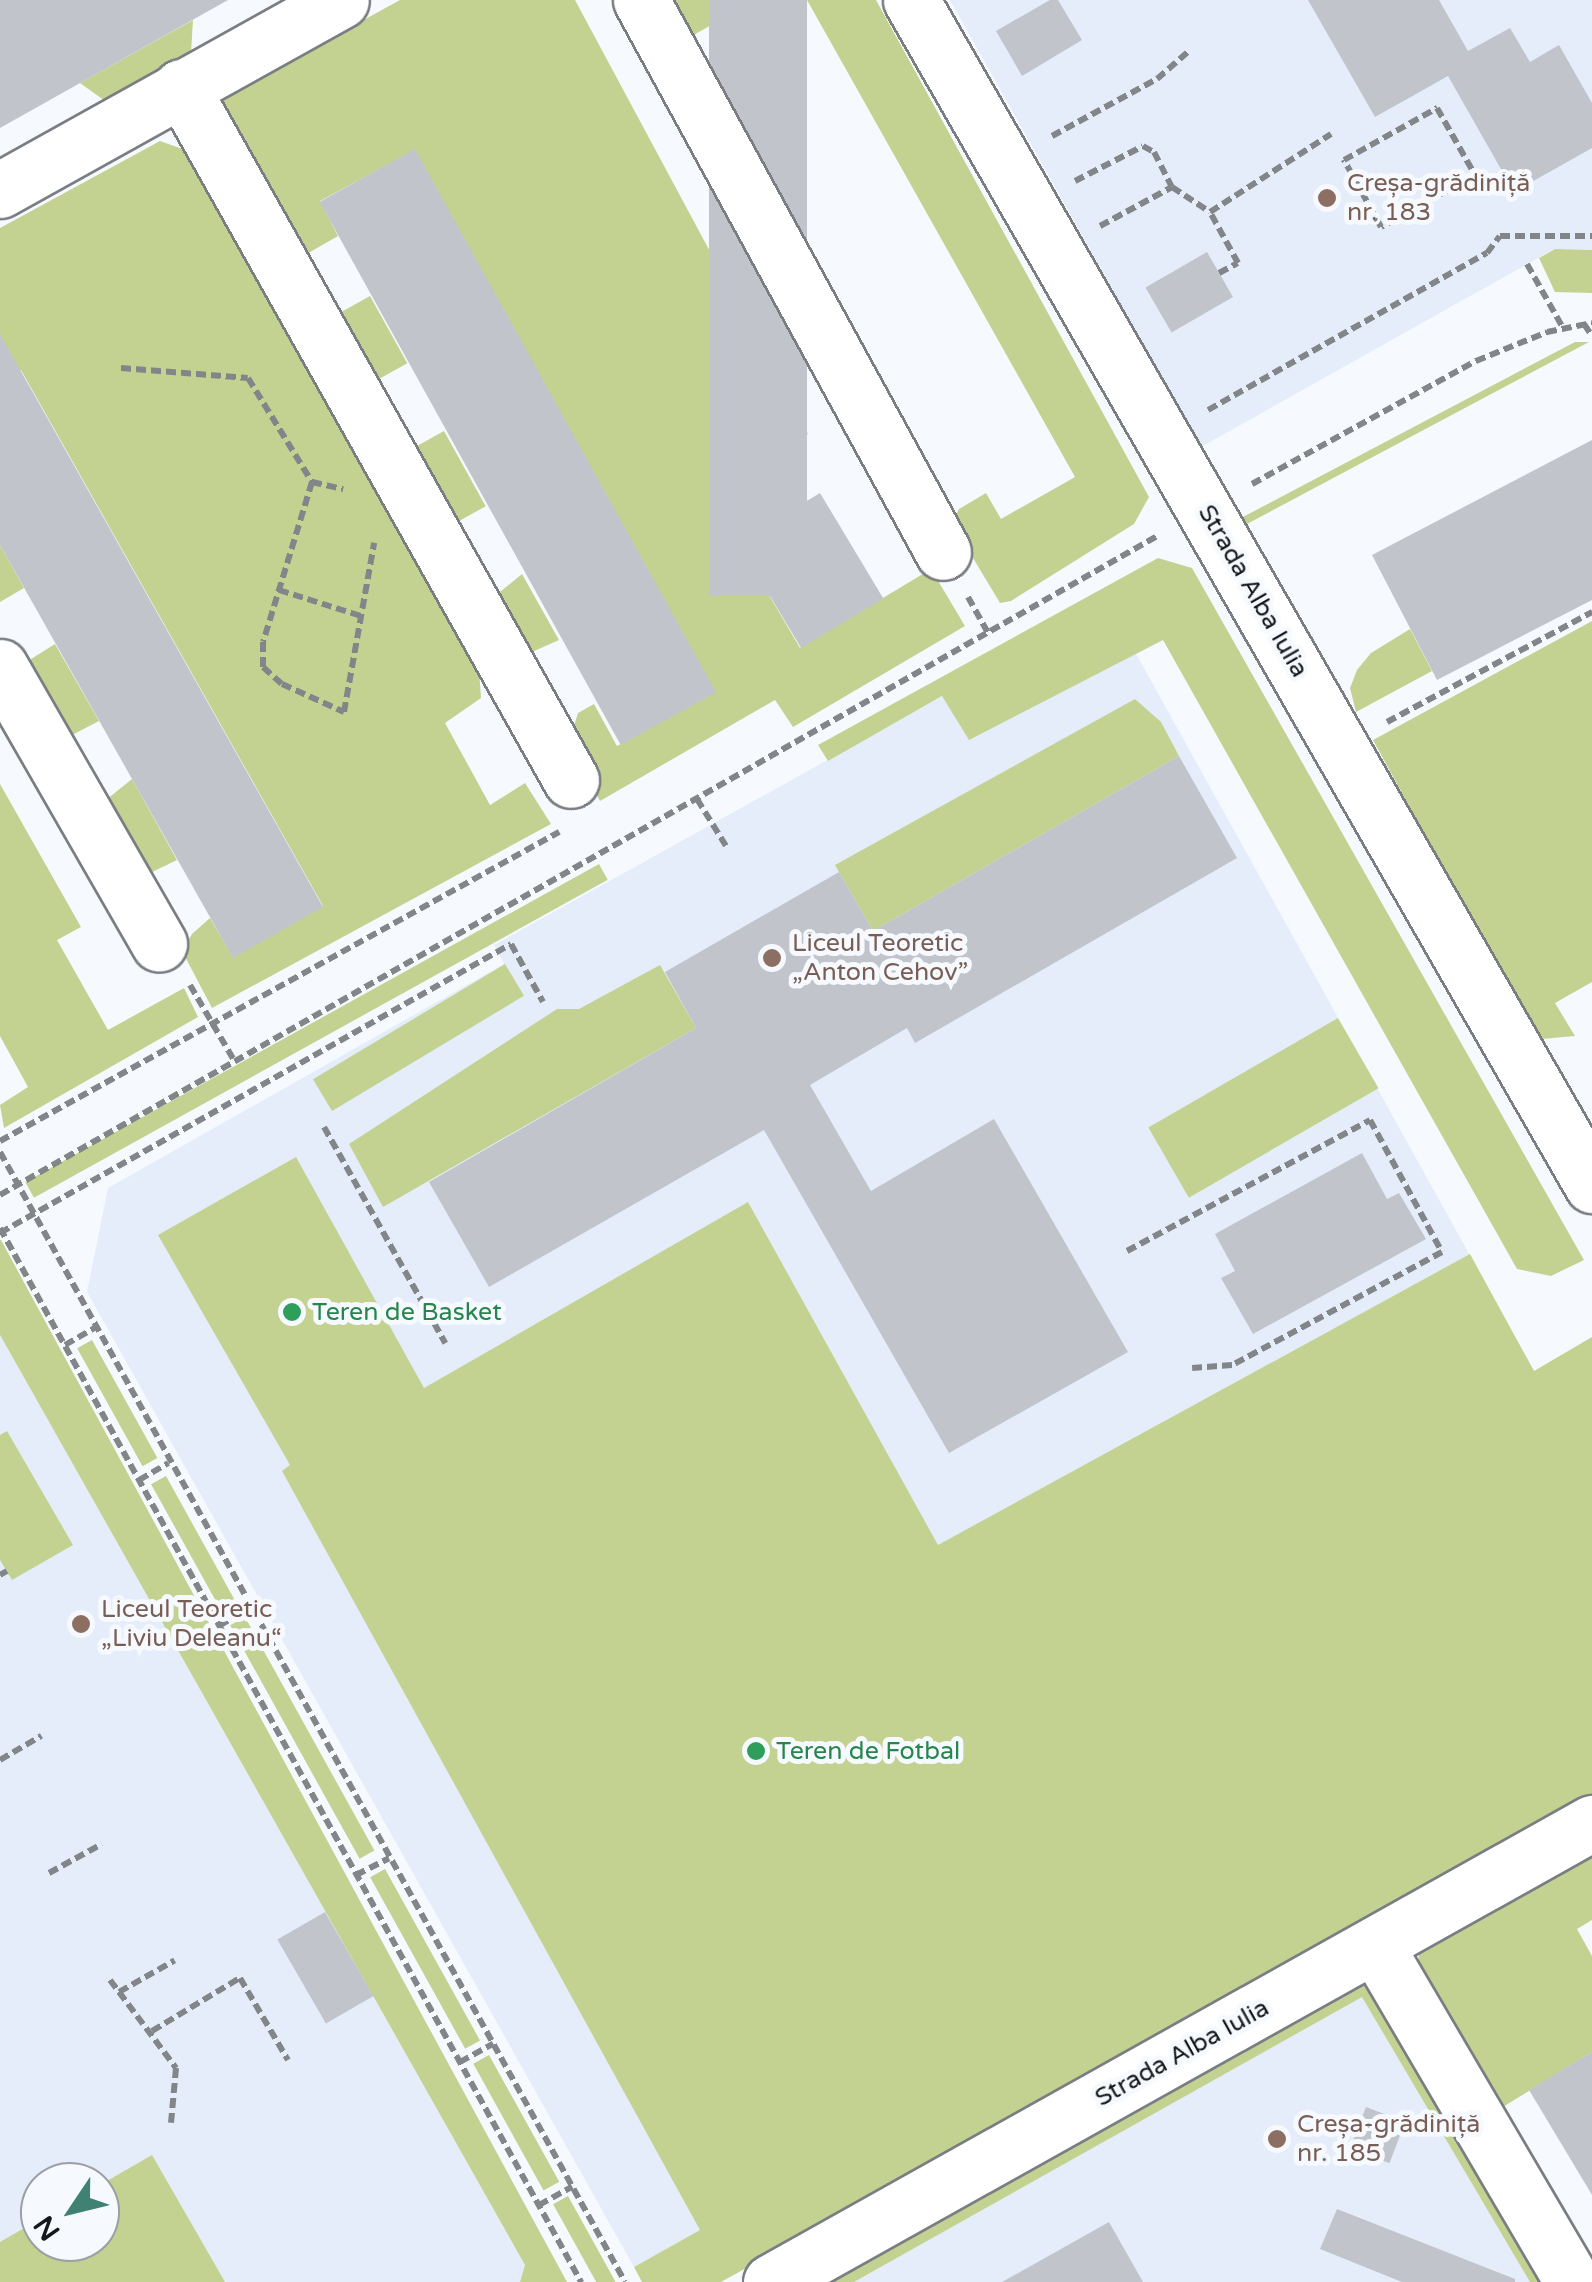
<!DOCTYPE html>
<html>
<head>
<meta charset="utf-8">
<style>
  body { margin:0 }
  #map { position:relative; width:1592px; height:2282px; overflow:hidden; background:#f6faff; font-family:"Varela Round",sans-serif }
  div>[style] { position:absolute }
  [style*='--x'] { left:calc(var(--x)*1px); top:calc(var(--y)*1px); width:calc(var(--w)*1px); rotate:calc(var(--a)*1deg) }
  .built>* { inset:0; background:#e5edfa }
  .green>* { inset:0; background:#c3d291; transform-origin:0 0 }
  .building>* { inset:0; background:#c1c5cb; transform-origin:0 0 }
  .path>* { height:6px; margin-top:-3px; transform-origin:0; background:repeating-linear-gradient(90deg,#838689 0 10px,transparent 0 15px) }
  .roads { filter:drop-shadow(2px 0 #7a7e83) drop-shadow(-2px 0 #7a7e83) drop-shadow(0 2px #7a7e83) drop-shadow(0 -2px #7a7e83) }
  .minor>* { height:55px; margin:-27.5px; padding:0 27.5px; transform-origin:27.5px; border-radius:27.5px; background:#fff }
  .dots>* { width:28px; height:28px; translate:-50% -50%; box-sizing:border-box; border:5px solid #f6faff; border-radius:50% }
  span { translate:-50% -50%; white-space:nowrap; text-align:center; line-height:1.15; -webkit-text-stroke:10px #f6faff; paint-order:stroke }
  .education-label { font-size:25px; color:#785e54 }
  .left { translate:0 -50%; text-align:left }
  .street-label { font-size:25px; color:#16171a }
  .leisure-label { font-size:25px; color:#27864d }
  .north { position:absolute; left:20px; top:2162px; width:100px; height:100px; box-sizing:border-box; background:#f6faff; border:2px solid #9c9fa3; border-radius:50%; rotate:235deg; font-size:28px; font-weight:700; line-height:40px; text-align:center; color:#16171a }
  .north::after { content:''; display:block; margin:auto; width:35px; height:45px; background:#3f8273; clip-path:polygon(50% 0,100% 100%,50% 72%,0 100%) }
</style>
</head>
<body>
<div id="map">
  <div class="built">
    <i style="clip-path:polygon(950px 0,1592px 0,1592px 250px,1554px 249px,1201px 447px)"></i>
    <i style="clip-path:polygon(1135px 652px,1592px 1475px,1592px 1731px,634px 2267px,87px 1292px,108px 1188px,504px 964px,494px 945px,943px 696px,969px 739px)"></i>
    <i style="clip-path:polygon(evenodd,0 1335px,525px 2265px,520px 2282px,0 2282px,0 1335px,40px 2182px,100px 2182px,100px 2242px,40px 2242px,40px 2182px)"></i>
    <i style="clip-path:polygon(1362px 1996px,1531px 2282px,854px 2282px)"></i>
  </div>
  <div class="green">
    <i style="clip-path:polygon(400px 0,575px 0,808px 434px,768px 459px,795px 508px,738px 542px,800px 648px,931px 569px,965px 626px,793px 727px,775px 700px,600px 801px,574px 755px,570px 738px,578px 713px,594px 704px,617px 746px,712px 694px,415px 150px,320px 201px,338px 236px,305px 255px,222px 114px,225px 96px)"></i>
    <i style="clip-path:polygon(653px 0,709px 0,720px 20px,678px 44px)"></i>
    <i style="clip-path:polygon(807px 0,876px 0,1149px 497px,1134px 524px,1011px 601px,1000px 603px,952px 523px,959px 509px,986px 493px,1001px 519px,1075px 477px)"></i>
    <i style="clip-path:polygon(193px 20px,191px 53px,105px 101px,80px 83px)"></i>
    <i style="clip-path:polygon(160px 141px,191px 152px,478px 657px,481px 698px,445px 723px,490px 805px,525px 783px,551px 824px,212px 1008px,182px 951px,192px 934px,210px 918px,233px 957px,323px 906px,21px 370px,0 381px,0 228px)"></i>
    <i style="clip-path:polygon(1555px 249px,1592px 250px,1592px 293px,1555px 292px,1539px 258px)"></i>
    <i style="left:370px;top:296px;width:77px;height:39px;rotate:61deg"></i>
    <i style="clip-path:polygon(1575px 342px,1589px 342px,1245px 525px,1241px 518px)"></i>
    <i style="left:444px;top:431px;width:86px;height:35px;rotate:61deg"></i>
    <i style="clip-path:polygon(0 545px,24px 588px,0 602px)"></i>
    <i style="clip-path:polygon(1158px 558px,1192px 568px,1584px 1260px,1551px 1276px,1517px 1269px,1163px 640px,969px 740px,942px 696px,828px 761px,818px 745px)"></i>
    <i style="clip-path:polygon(522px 574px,559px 640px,523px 656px,490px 600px)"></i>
    <i style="clip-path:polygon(1592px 621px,1592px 982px,1555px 1003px,1575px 1036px,1542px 1039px,1524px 1026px,1422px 856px,1426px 837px,1373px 740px)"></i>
    <i style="clip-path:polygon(1410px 629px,1432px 671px,1356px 712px,1350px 688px,1357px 670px,1371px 653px)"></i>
    <i style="clip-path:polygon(55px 644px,99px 721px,74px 734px,61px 729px,29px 672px,31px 659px)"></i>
    <i style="clip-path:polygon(1135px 699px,1161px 722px,1179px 756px,873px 931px,835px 865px)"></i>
    <i style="clip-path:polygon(132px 779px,177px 860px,150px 873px,101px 804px)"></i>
    <i style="clip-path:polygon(0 784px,81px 927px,57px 940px,108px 1030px,184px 988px,198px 1017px,4px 1128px,0 1105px,28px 1087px,0 1036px)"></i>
    <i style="left:599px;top:864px;width:18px;height:656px;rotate:61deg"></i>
    <i style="left:505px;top:964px;width:37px;height:224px;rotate:59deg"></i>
    <i style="clip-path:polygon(660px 965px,696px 1028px,383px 1207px,349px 1144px,557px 1009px,579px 1009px)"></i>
    <i style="left:1338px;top:1018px;width:81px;height:219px;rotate:60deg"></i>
    <i style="clip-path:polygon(296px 1157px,424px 1388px,748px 1202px,938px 1545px,1470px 1254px,1534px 1371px,1592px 1337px,1592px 1794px,721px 2282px,642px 2282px,634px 2267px,700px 2230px,282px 1471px,290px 1465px,158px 1235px)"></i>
    <i style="clip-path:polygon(0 1240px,1px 1240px,567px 2282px,520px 2282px,525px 2265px,0 1335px)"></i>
    <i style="left:92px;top:1340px;width:135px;height:17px;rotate:61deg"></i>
    <i style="clip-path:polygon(7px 1431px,73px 1545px,12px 1580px,0 1560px,0 1435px)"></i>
    <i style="left:166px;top:1476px;width:148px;height:17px;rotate:61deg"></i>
    <i style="left:245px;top:1617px;width:267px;height:17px;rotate:61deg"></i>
    <i style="clip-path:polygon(1592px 1845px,1592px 1920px,1577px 1929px,1592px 1956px,1592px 2052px,1498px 2110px,1417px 1968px,1421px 1942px)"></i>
    <i style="left:385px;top:1869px;width:196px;height:17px;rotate:61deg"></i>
    <i style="clip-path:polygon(1370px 1983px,1553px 2282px,1530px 2282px,1362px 1997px,854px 2282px,815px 2282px,1345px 1987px)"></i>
    <i style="left:489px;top:2055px;width:145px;height:18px;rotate:61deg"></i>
    <i style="clip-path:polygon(152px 2155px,225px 2282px,0 2282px,0 2242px,40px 2219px,40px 2242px,100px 2242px,100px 2185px)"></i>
    <i style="left:568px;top:2196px;width:98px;height:17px;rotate:61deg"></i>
  </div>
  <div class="building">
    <i style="clip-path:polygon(0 0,228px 0,0 128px)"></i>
    <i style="left:709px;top:0;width:98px;height:596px"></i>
    <i style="clip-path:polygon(1050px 0,1058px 0,1082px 40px,1022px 76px,996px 31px)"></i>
    <i style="clip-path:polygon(1308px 0,1439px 0,1468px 51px,1510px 28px,1530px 62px,1559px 45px,1592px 103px,1592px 148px,1514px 192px,1448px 76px,1375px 117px)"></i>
    <i style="left:415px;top:149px;width:621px;height:109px;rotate:61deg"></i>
    <i style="left:1207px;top:252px;width:52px;height:71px;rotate:60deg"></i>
    <i style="clip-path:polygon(0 334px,323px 907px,233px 958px,0 545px)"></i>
    <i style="clip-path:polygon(1592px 440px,1592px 600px,1437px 680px,1372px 555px)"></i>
    <i style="left:820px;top:493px;width:123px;height:96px;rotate:59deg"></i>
    <i style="clip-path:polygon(1179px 756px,1237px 858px,915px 1043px,907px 1028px,810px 1085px,871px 1191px,994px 1119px,1128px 1352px,949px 1453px,764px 1130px,489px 1287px,429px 1182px,696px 1028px,665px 972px,839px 872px,873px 931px)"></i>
    <i style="clip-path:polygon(1362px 1153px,1387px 1199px,1399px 1193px,1426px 1239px,1253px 1334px,1221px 1278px,1235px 1271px,1215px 1234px)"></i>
    <i style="left:325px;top:1912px;width:97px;height:55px;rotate:60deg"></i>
    <i style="clip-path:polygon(1592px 2052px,1592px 2195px,1529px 2090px)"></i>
    <i style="left:1366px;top:2107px;width:42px;height:44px;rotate:21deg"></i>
    <i style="clip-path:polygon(1337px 2209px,1515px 2279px,1515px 2282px,1402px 2282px,1320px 2249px)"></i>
    <i style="clip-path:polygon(1109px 2222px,1143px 2282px,1002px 2282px)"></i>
  </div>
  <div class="path">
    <i style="--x:1437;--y:108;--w:77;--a:60.4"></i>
    <i style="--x:1475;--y:175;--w:107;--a:151"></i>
    <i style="--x:1381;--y:227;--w:77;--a:-118.9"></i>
    <i style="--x:1344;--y:160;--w:107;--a:-29.2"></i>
    <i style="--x:1052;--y:136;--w:119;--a:-28.5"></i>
    <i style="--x:1157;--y:79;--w:44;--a:-41.3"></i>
    <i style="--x:1075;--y:181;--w:76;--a:-27.2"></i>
    <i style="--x:1143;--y:146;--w:13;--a:29"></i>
    <i style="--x:1154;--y:152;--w:39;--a:63"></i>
    <i style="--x:1172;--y:187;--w:45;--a:33.3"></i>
    <i style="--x:1100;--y:226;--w:82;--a:-28.4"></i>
    <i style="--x:1527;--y:264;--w:73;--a:60.6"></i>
    <i style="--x:1219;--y:273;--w:21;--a:-28"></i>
    <i style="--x:1238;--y:263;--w:58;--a:-118.8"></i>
    <i style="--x:1210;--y:212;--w:144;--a:-32.8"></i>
    <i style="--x:1584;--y:324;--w:14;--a:56"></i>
    <i style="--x:121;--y:368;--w:127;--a:4.5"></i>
    <i style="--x:248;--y:378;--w:122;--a:58.4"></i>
    <i style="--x:312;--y:482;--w:32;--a:13"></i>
    <i style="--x:1208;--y:410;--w:320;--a:-29.4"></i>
    <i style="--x:1487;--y:253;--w:21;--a:-53"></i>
    <i style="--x:1500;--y:236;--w:92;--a:0"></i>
    <i style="--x:312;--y:482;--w:167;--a:107"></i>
    <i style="--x:263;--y:642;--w:25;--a:90"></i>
    <i style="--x:263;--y:667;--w:25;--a:42"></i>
    <i style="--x:282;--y:684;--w:68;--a:24.3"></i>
    <i style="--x:344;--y:712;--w:172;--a:-79.9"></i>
    <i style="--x:1252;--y:484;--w:256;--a:-28.8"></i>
    <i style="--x:1476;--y:361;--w:77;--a:-22.2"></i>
    <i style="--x:1547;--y:332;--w:46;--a:-11.3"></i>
    <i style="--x:279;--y:590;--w:86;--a:17.6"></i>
    <i style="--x:968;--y:597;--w:41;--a:60.9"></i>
    <i style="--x:1387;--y:722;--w:233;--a:-28.2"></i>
    <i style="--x:697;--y:799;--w:55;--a:58.3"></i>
    <i style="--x:190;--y:985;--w:89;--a:59.7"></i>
    <i style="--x:324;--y:1127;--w:248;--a:60.7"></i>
    <i style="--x:0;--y:1141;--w:639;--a:-28.93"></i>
    <i style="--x:0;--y:1152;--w:1291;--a:61.05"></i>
    <i style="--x:0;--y:1195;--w:1334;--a:-29.66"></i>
    <i style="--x:0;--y:1228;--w:1204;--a:61.13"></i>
    <i style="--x:0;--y:1233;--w:587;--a:-29.49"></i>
    <i style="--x:511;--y:944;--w:66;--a:61.1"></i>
    <i style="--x:1127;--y:1251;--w:276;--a:-28.3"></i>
    <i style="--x:1370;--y:1120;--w:150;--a:61.4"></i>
    <i style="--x:1442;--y:1252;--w:238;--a:151.7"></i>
    <i style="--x:1232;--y:1365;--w:40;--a:175.7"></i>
    <i style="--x:65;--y:1345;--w:34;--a:-30"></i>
    <i style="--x:139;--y:1480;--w:34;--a:-30"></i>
    <i style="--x:0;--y:1575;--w:8;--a:-30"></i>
    <i style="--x:219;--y:1626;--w:35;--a:-31"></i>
    <i style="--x:0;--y:1760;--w:48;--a:-30.3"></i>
    <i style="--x:49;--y:1873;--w:60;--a:-28.7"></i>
    <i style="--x:356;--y:1875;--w:37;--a:-27"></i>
    <i style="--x:110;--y:1980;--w:110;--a:53.1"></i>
    <i style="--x:176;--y:2068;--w:55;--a:95.2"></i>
    <i style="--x:119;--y:1992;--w:64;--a:-29.7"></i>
    <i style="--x:152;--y:2031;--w:103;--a:-31.1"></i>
    <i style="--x:240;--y:1978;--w:95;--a:59.7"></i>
    <i style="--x:460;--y:2062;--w:38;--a:-29"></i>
    <i style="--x:539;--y:2205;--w:38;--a:-29"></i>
  </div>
  <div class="roads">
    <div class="minor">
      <i style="--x:641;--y:0;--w:629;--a:61.32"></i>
      <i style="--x:911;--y:0;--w:1367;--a:60.11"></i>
      <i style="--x:181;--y:87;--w:795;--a:60.63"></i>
      <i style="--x:0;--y:190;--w:390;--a:-29.1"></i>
      <i style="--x:0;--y:667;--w:319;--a:60.1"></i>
      <i style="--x:1375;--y:1945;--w:391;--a:59.6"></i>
      <i style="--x:771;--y:2282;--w:941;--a:-29.21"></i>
    </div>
  </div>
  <div class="dots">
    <i style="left:1327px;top:198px;background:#8d6e63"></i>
    <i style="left:772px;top:958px;background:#8d6e63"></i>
    <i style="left:292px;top:1312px;background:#2e9e5b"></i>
    <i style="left:81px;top:1624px;background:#8d6e63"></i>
    <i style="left:756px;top:1751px;background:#2e9e5b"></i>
    <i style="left:1277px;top:2139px;background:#8d6e63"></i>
  </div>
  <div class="education-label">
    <span class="left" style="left:1347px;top:198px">Creșa-grădiniță<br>nr. 183</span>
    <span class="left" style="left:792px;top:958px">Liceul Teoretic<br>„Anton Cehov”</span>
    <span class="left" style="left:101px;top:1624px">Liceul Teoretic<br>„Liviu Deleanu“</span>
    <span class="left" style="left:1297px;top:2139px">Creșa-grădiniță<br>nr. 185</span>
  </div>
  <div class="street-label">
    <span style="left:1253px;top:591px;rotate:60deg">Strada Alba Iulia</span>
    <span style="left:1182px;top:2053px;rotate:-29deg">Strada Alba Iulia</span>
  </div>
  <div class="leisure-label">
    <span class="left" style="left:312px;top:1312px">Teren de Basket</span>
    <span class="left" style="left:776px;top:1751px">Teren de Fotbal</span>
  </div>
  <div class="north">N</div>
</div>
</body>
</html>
